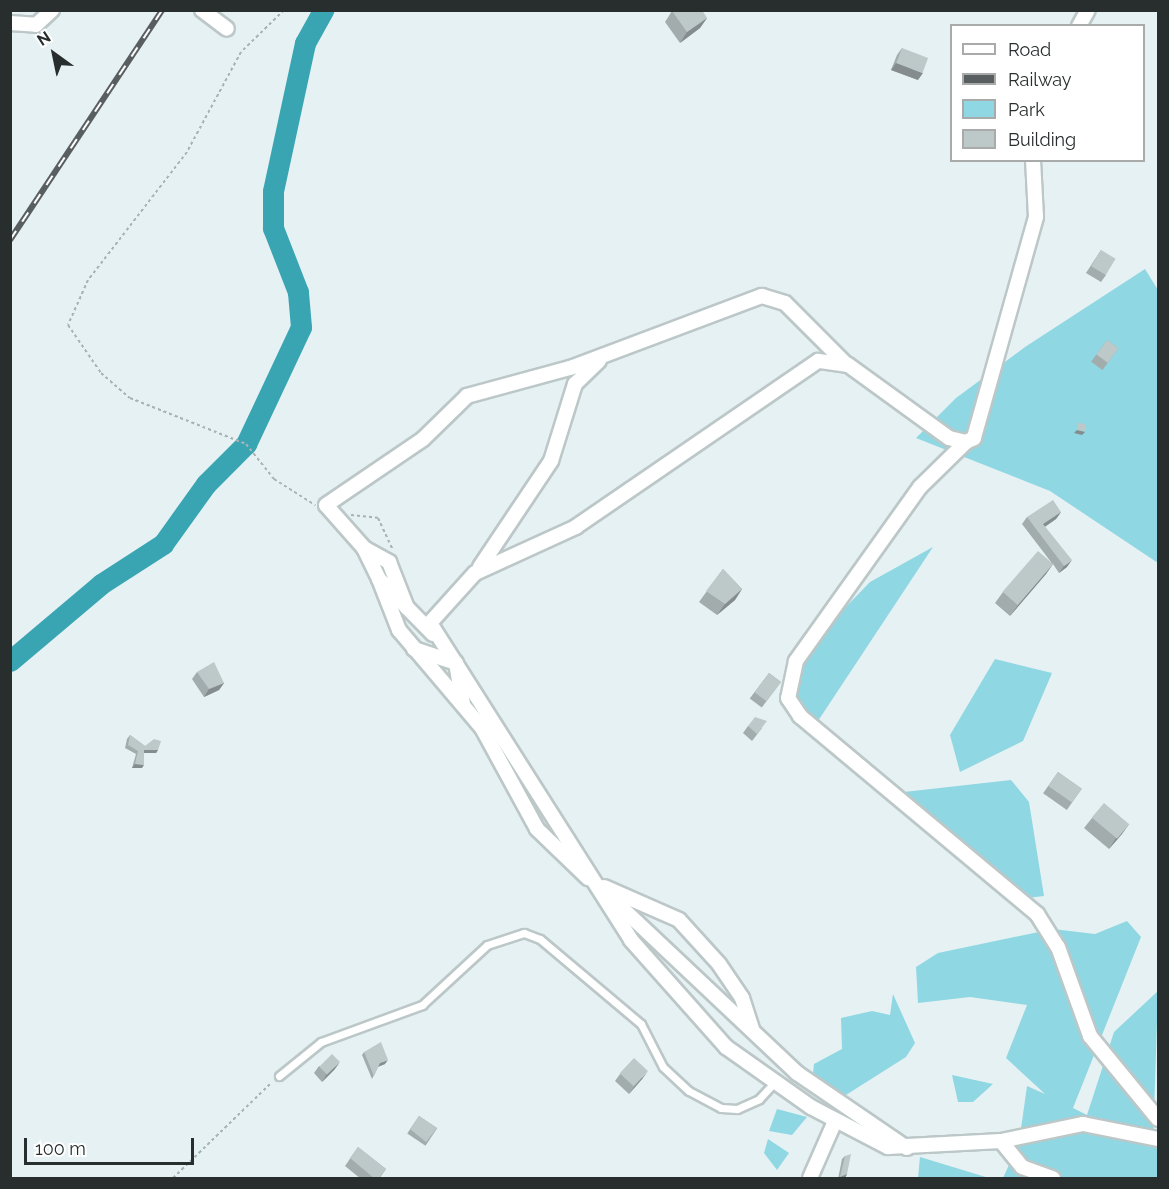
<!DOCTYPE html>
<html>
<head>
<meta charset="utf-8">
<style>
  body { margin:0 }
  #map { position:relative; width:1169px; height:1189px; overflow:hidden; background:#e6f1f3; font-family:Raleway,sans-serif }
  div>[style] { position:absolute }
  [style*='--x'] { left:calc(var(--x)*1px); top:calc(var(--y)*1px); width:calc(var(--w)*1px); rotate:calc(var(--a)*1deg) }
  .green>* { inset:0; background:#8fd7e2 }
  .river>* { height:21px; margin:-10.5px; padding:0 10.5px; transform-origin:10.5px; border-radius:10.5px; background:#39a5b3 }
  .path>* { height:2px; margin-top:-1px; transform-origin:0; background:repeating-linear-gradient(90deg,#a9b2b3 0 3px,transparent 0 6px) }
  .roads { filter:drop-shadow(2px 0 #bcc7c8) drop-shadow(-2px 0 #bcc7c8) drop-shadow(0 2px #bcc7c8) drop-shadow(0 -2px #bcc7c8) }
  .lane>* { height:7px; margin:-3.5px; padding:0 3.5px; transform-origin:3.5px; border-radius:3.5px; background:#fff }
  .street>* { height:14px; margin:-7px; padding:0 7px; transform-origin:7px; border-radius:7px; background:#fff }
  .rail>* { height:6px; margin-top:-3px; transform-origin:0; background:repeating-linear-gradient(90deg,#fff 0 11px,#595f60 0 22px); box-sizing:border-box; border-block:2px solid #595f60 }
  .wall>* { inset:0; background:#a3acad; transform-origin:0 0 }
  .shaded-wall>* { inset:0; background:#848c8d }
  .building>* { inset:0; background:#bdc8c9; transform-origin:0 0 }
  span { translate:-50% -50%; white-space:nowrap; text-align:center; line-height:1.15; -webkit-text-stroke:4.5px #fff; paint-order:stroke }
  .frame { position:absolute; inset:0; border:12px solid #282d2d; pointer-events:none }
  .legend { position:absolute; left:950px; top:24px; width:195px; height:138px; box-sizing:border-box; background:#fff; border:2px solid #a9abab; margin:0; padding:8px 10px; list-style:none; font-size:18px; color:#282d2d }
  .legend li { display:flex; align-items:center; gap:12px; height:30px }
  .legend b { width:30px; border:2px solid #a9abab }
  .north { position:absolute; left:24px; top:24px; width:60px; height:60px; -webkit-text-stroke:4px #fff; paint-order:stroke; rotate:327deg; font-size:16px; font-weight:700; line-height:24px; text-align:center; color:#282d2d }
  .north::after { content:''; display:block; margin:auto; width:21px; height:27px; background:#282d2d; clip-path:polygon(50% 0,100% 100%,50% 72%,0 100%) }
  .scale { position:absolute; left:24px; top:1138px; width:170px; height:27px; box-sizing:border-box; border:3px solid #282d2d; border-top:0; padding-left:8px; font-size:18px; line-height:21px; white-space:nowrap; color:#282d2d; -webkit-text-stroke:4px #fff; paint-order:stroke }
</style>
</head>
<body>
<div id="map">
  <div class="green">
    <i style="clip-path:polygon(1145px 269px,1158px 290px,1158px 563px,1050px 491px,916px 438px,956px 398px,1025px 347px)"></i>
    <i style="clip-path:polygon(933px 547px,812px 730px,792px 697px,811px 643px,870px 582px)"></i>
    <i style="clip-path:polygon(995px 659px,1052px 673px,1023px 741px,960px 772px,950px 735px)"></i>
    <i style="clip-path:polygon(1011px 780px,1029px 802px,1044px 896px,1009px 900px,970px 854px,895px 793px)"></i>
    <i style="clip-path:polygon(1127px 921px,1141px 937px,1073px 1108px,1087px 1115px,1114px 1032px,1158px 991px,1153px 1144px,1134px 1137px,1158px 1149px,1158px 1178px,1003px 1178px,1019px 1143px,1027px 1086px,1045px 1094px,1006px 1058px,1027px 1005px,970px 997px,918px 1003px,916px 967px,938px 953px,1053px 929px,1095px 934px)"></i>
    <i style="clip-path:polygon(893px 994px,915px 1043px,906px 1057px,838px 1100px,812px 1082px,814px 1064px,842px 1049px,841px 1018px,872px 1011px,890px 1015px)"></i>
    <i style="clip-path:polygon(952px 1075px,993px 1084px,973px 1102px,958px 1102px)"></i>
    <i style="clip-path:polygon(777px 1109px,807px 1117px,792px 1135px,769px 1131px)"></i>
    <i style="clip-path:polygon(768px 1139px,789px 1153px,777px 1170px,764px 1153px)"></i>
    <i style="clip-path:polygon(920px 1157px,989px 1178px,918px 1178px)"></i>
  </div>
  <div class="river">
    <i style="--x:10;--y:661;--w:119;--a:-40.2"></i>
    <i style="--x:101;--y:584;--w:74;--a:-32.8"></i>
    <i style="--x:163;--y:544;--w:74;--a:-54.4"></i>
    <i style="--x:206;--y:484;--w:57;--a:-45"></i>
    <i style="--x:246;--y:444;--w:129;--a:-64.8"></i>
    <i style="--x:301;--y:327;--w:35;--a:-95"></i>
    <i style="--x:298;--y:292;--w:69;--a:-111.3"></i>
    <i style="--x:273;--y:228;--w:37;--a:-90"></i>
    <i style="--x:273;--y:191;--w:151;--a:-77.8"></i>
    <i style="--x:305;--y:43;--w:38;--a:-61"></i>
  </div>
  <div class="path">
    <i style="--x:284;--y:10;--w:60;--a:135.7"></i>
    <i style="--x:241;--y:52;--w:114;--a:118.4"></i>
    <i style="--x:187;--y:152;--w:162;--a:127.7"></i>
    <i style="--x:88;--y:280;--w:49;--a:114"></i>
    <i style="--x:68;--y:325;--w:58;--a:55.5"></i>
    <i style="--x:101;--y:373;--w:38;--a:41"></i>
    <i style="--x:130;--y:398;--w:125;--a:21.6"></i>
    <i style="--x:246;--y:444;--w:45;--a:51.3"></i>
    <i style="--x:274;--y:479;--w:49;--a:32.4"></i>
    <i style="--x:351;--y:515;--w:27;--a:6"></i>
    <i style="--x:378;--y:518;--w:35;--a:65"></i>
    <i style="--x:173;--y:1178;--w:138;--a:-44.1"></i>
  </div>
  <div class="roads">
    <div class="lane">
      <i style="--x:279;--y:1076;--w:54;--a:-39"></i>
      <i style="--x:321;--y:1042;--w:108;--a:-20.1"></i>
      <i style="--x:422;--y:1005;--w:88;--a:-42.7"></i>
      <i style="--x:487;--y:945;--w:39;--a:-18"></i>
      <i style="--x:524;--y:933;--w:17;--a:21"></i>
      <i style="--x:540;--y:939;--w:132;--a:40.1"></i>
      <i style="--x:641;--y:1024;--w:48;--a:62.9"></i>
      <i style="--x:663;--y:1067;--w:35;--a:43"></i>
      <i style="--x:689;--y:1091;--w:36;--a:28"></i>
      <i style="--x:721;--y:1108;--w:16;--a:4"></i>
      <i style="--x:737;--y:1109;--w:24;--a:-24"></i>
      <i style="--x:759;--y:1099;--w:22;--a:-47"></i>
    </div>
    <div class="street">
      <i style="--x:202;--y:10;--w:31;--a:37"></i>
      <i style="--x:10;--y:23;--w:26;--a:4"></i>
      <i style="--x:36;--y:25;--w:22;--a:-43"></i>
      <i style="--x:1079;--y:26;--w:18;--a:-61"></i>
      <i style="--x:1033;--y:160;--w:57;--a:87"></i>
      <i style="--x:1036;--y:217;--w:230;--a:105.7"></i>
      <i style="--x:974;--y:438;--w:9;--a:153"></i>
      <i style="--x:966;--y:442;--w:17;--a:-167"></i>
      <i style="--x:949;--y:438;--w:125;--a:-144.1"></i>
      <i style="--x:848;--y:365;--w:30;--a:-172"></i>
      <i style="--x:818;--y:361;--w:293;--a:145.6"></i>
      <i style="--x:576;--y:527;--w:111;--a:155.5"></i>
      <i style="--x:475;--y:573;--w:67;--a:132"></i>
      <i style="--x:430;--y:623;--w:375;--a:57.6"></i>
      <i style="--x:631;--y:940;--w:143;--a:48.4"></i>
      <i style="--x:726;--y:1047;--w:104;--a:35.2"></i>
      <i style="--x:811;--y:1107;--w:87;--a:27.5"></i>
      <i style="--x:888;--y:1147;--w:113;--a:-3"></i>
      <i style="--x:1001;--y:1141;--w:33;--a:51"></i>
      <i style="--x:1022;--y:1167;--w:33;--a:20"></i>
      <i style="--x:966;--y:442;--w:64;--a:135.6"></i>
      <i style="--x:920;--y:487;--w:214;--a:125.5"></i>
      <i style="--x:796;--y:661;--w:38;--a:102"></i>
      <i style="--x:788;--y:698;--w:22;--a:56"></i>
      <i style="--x:800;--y:716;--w:309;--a:39.9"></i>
      <i style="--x:1037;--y:914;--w:39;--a:58"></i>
      <i style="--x:1058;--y:947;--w:95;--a:70.2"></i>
      <i style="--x:1090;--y:1036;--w:107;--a:50.7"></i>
      <i style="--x:364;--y:548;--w:29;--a:29"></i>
      <i style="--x:389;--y:562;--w:49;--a:68.6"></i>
      <i style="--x:480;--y:567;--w:128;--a:-56.2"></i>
      <i style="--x:551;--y:461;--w:81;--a:-72.7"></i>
      <i style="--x:575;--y:384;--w:33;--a:-44"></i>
      <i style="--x:379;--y:579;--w:55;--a:68.6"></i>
      <i style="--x:399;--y:630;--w:128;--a:49.7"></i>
      <i style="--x:482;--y:728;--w:115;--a:61.4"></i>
      <i style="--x:537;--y:829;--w:71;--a:43.9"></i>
      <i style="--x:433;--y:634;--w:77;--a:-134.5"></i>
      <i style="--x:379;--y:579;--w:34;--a:-116"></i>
      <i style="--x:364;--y:548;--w:57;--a:-131.5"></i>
      <i style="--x:326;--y:505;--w:117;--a:-34.2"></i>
      <i style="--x:423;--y:439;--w:62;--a:-44.3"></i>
      <i style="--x:467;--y:396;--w:107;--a:-15.2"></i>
      <i style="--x:570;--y:368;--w:205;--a:-20.6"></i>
      <i style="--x:762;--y:296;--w:24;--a:17"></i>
      <i style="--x:785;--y:303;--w:85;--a:45"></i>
      <i style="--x:414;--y:649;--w:44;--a:18.4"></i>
      <i style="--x:456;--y:663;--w:42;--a:80.3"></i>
      <i style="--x:604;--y:887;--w:82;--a:23.7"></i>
      <i style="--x:679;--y:920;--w:59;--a:47.7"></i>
      <i style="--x:719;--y:964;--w:41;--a:55.9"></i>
      <i style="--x:742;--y:998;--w:32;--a:72"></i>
      <i style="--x:605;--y:892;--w:264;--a:43.3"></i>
      <i style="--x:797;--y:1073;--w:133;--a:34.3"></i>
      <i style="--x:1001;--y:1141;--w:84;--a:-11.7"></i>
      <i style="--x:1083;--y:1124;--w:76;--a:11.3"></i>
      <i style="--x:810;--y:1178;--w:62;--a:-66.3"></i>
    </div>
  </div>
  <div class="rail">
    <i style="--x:10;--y:240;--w:276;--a:-56.5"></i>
  </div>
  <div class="wall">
    <i style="clip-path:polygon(672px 11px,707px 18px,700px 28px,680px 43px,665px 22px)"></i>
    <i style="clip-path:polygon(902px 48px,918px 80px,891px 70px,897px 55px)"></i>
    <i style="clip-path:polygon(1101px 250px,1106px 275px,1101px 282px,1086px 273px)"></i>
    <i style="left:1107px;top:340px;width:14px;height:27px;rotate:36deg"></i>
    <i style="clip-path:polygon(1061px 512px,1056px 519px,1045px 527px,1067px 567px,1059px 573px,1053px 564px,1046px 574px,1010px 616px,995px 603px,1003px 592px,1051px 562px,1022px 524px,1027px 517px)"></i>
    <i style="clip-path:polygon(723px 569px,742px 589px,735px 600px,717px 615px,699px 602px)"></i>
    <i style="clip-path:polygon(197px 672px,224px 683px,219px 690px,204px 697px,192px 679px)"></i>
    <i style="left:769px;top:673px;width:15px;height:32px;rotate:37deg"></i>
    <i style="clip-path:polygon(748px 726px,762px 728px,752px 741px,743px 733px)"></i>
    <i style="clip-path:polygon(130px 735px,145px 746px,158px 750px,156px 753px,144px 753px,142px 768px,132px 768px,136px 754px,125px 748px,127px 739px)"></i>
    <i style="left:1058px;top:772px;width:29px;height:26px;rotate:35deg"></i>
    <i style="clip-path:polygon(1092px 818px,1129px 824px,1122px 834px,1109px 849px,1084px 828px)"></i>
    <i style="clip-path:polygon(364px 1052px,385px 1064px,378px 1067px,372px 1079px,362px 1055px)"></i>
    <i style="clip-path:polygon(319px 1066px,335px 1069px,322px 1082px,314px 1073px)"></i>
    <i style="clip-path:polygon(620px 1074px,643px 1078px,629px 1094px,615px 1081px)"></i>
    <i style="left:419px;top:1116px;width:22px;height:21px;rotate:34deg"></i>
    <i style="clip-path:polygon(358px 1147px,386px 1169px,379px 1179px,361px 1179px,345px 1166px)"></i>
    <i style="clip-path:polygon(845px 1156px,847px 1174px,845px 1178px,838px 1179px,842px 1159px)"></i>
  </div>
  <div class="shaded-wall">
    <i style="clip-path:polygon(707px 18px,700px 28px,680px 43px,687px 32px)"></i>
    <i style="clip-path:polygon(896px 63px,923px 73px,918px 80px,891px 70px)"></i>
    <i style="clip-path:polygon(1077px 430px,1085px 432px,1082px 435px,1074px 433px)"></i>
    <i style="clip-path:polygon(1061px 512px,1056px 519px,1038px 531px,1043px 524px)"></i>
    <i style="clip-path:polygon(1072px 560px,1067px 567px,1059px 573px,1064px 566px)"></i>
    <i style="clip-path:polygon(1053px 564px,1046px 574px,1010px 616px,1018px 605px)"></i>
    <i style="clip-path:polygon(742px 589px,735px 600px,717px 615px,725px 604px)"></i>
    <i style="clip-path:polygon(224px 683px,219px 690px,204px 697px,209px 689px)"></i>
    <i style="clip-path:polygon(144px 750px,158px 750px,156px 753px,141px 753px)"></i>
    <i style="clip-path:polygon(135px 764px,144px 765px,142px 768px,132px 768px)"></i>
    <i style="clip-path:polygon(1129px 824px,1122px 834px,1109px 849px,1116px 838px)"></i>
    <i style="clip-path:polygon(388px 1060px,385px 1064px,377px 1067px,380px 1063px)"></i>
    <i style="clip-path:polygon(340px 1062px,335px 1069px,322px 1082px,327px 1074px)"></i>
    <i style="clip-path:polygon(648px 1071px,643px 1078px,629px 1094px,634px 1087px)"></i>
    <i style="clip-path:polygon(847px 1174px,845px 1178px,839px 1179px,840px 1177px)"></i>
  </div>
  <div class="building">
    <i style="clip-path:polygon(674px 10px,702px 10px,707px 18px,687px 32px,672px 11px)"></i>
    <i style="left:902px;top:48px;width:28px;height:16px;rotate:21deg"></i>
    <i style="left:1101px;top:250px;width:17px;height:19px;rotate:31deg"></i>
    <i style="left:1107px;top:340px;width:14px;height:18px;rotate:36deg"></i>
    <i style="left:1078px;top:423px;width:8px;height:7px;rotate:7deg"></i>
    <i style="clip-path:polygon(1053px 500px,1061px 512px,1043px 524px,1072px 560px,1064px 566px,1027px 517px)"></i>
    <i style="left:1038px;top:551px;width:20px;height:54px;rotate:41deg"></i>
    <i style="clip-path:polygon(723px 569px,742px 589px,725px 604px,706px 591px)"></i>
    <i style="clip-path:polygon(214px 662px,224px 683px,209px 689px,197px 672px)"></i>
    <i style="left:769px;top:673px;width:15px;height:24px;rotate:37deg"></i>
    <i style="clip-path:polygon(755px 717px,767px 721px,757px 734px,748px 726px)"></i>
    <i style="clip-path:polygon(130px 735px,145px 746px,154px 739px,161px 741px,158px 750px,144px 750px,144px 765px,135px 764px,138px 751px,128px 745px)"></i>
    <i style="left:1058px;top:772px;width:29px;height:17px;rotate:35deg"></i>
    <i style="left:1104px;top:803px;width:33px;height:19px;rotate:40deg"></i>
    <i style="clip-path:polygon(381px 1042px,388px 1060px,380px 1063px,374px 1076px,364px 1052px)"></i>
    <i style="left:332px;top:1054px;width:11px;height:18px;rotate:45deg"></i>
    <i style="left:634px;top:1058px;width:19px;height:21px;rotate:43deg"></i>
    <i style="clip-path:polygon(419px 1116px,437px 1128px,426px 1142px,410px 1129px)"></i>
    <i style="clip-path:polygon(358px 1147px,386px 1169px,378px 1179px,375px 1179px,350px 1158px)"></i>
    <i style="clip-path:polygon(851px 1154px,847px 1174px,840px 1177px,845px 1156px)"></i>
  </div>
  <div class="frame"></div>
  <ul class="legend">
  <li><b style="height:8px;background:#fff"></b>Road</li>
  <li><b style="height:8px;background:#595f60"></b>Railway</li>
  <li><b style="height:16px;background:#8fd7e2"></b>Park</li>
  <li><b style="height:16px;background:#bdc8c9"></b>Building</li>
  </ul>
  <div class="north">N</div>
  <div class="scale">100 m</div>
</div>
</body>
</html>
